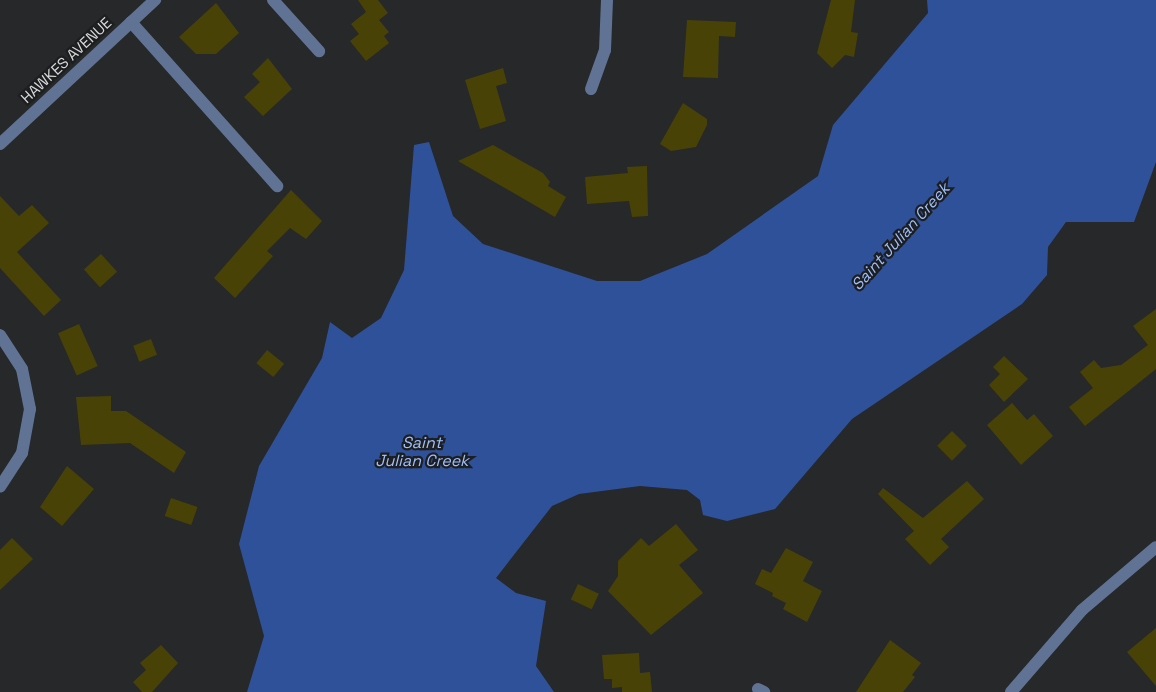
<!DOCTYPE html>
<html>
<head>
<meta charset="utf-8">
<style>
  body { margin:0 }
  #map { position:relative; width:1156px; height:692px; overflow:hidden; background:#26282a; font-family:"Space Grotesk",sans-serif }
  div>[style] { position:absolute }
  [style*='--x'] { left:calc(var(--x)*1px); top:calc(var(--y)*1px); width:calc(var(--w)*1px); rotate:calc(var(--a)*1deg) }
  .water>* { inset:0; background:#2f5199 }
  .building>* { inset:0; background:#494207; transform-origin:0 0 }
  .minor>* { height:12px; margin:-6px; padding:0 6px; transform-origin:6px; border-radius:6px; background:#617394 }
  span { translate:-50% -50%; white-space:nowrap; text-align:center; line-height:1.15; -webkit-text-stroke:4.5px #1d1e20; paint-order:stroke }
  .street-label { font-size:15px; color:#d7d8d9 }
  .water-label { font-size:16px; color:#9fbffb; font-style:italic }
</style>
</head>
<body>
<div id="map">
  <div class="water">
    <i style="clip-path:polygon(927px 0,1156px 0,1156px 162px,1134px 222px,1066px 222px,1048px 247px,1047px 275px,1022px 304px,852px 419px,775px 509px,727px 521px,703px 515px,700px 500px,687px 490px,640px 486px,579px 494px,552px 506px,496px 578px,516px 593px,546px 601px,536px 666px,554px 692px,247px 692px,264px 636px,239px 544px,259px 466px,322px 358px,330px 322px,352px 338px,381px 318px,404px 270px,414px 145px,429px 142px,453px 216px,483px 244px,597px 281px,640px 281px,707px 254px,818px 176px,833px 125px,928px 13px)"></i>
  </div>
  <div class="building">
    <i style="clip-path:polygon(358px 0,378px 0,388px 13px,379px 20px,389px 32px,384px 36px,389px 43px,366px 61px,350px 41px,359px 34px,351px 24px,366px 12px)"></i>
    <i style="clip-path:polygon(831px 0,855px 0,851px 32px,858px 33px,854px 57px,845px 55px,832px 68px,817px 53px)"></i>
    <i style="clip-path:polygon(216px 3px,239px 33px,216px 54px,196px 54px,179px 37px)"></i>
    <i style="clip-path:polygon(687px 20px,736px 22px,735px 37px,719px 36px,718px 78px,683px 77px)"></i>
    <i style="clip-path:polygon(268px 58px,292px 89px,263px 116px,244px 97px,260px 82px,252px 74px)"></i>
    <i style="clip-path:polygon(503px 68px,507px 83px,496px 86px,506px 121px,480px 129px,465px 80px)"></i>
    <i style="clip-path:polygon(683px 103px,707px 119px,707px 125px,696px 147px,671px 151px,660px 144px)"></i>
    <i style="clip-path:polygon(493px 145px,543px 173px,550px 182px,548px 186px,566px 197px,555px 217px,458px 161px)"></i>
    <i style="clip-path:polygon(647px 166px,648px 216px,632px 217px,629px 201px,587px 204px,585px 177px,628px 173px,627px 167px)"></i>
    <i style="clip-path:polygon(291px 190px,322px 221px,306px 239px,290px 228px,267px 251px,273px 256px,235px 298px,214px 278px)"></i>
    <i style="clip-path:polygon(0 196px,19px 216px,32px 205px,49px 223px,17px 252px,61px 300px,44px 316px,0 268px)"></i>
    <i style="left:101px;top:254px;width:24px;height:23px;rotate:48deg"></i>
    <i style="clip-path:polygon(1156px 309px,1156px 369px,1085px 426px,1069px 407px,1093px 388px,1080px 372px,1094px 360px,1101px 368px,1121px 365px,1148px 345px,1133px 326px)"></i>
    <i style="left:79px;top:324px;width:46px;height:23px;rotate:66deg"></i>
    <i style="left:151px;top:339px;width:17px;height:19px;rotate:69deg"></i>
    <i style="left:267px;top:350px;width:22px;height:17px;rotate:39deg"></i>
    <i style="clip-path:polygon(1004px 356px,1028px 379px,1004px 402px,989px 385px,1000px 374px,993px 367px)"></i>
    <i style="clip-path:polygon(111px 396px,111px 411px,126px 411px,186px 452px,174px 473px,130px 443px,81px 445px,76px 397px)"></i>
    <i style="clip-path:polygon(1012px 403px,1027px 420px,1034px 414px,1053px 436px,1021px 465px,987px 425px)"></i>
    <i style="left:952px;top:431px;width:21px;height:21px;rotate:45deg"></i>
    <i style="clip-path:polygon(67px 466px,94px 489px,62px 526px,40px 507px)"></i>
    <i style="clip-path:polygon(967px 481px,984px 499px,941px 539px,949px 547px,930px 565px,905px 539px,914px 531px,878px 494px,883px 488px,923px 518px)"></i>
    <i style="left:171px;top:498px;width:28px;height:19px;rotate:19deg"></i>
    <i style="clip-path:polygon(676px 524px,698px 550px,679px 565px,703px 593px,651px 635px,608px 591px,618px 576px,618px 561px,641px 538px,649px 546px)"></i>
    <i style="clip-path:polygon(12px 538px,33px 559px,0 590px,0 550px)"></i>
    <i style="clip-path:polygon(786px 548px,813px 562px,803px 581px,822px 591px,807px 622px,783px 609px,786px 603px,772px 596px,773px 593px,755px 584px,762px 569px,771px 573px)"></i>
    <i style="left:578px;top:584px;width:23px;height:17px;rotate:25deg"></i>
    <i style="clip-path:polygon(1156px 628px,1156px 686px,1127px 652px)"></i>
    <i style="clip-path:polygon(890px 640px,921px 663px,912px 675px,915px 677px,903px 692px,856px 692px)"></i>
    <i style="clip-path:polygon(161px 645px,178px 663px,152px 692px,142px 692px,133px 682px,146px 670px,140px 663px)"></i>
    <i style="clip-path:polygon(639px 653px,640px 673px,650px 672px,652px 692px,622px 692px,622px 687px,612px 688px,612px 679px,604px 679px,602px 655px)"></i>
  </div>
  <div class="minor">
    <i style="--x:273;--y:0;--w:69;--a:48"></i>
    <i style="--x:131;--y:22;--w:220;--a:48.3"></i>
    <i style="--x:591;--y:89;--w:41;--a:-70.3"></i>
    <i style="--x:605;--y:50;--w:50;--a:-87.7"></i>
    <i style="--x:0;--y:144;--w:212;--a:-42.9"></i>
    <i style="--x:0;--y:335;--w:40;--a:57.1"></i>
    <i style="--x:22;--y:369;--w:41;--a:78.7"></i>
    <i style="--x:30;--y:409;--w:45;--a:100.3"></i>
    <i style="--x:22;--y:453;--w:40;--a:122.9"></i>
    <i style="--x:758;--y:689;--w:7;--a:27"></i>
    <i style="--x:1011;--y:692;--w:108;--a:-49.1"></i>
    <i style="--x:1082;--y:610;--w:97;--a:-40.4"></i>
  </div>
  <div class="street-label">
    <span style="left:66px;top:60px;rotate:-43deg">HAWKES AVENUE</span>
  </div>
  <div class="water-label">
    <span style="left:901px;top:237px;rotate:-48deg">Saint Julian Creek</span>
    <span style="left:422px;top:452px">Saint<br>Julian Creek</span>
  </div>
</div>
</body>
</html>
